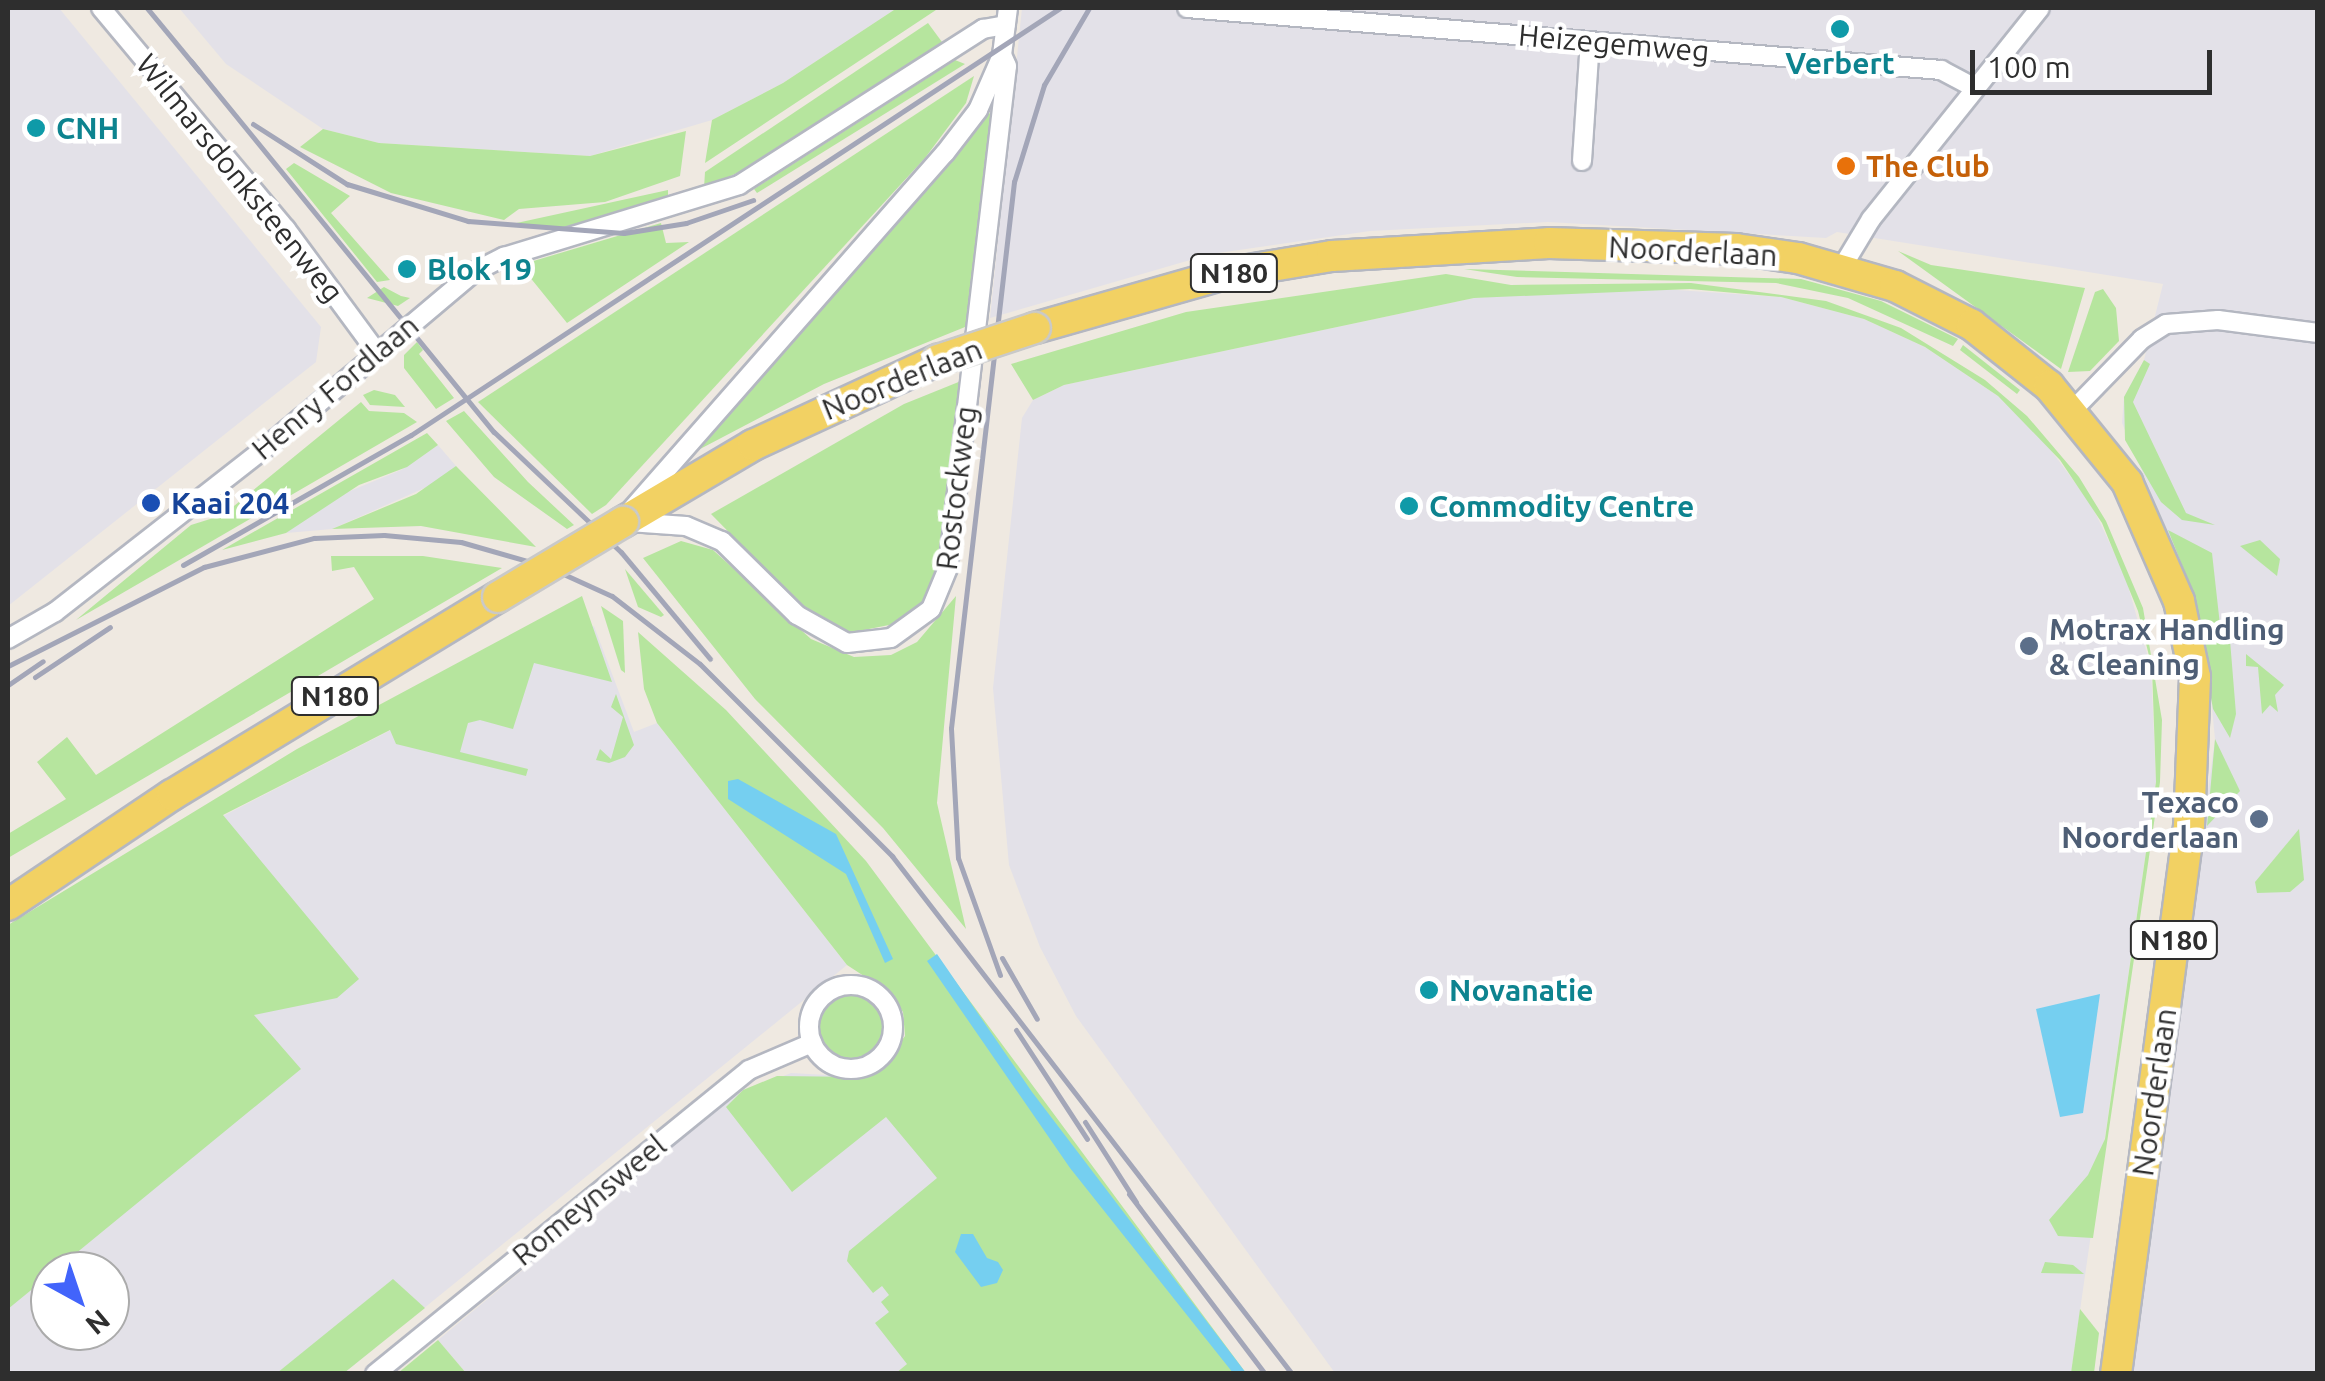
<!DOCTYPE html>
<html>
<head>
<meta charset="utf-8">
<style>
  body { margin:0 }
  #map { position:relative; width:2325px; height:1381px; overflow:hidden; background:#efe9e1; font-family:Ubuntu,sans-serif }
  div>[style] { position:absolute }
  [style*='--x'] { left:calc(var(--x)*1px); top:calc(var(--y)*1px); width:calc(var(--w)*1px); rotate:calc(var(--a)*1deg) }
  .industrial>* { inset:0; background:#e3e1e8 }
  .green>* { inset:0; background:#b6e59e }
  .round { border-radius:50% }
  .water>* { inset:0; background:#75cff0 }
  .roads { filter:drop-shadow(2px 0 #b4b7c1) drop-shadow(-2px 0 #b4b7c1) drop-shadow(0 2px #b4b7c1) drop-shadow(0 -2px #b4b7c1) }
  .street>* { height:18px; margin:-9px; padding:0 9px; transform-origin:9px; border-radius:9px; background:#fff }
  .street>.ring { margin:-9px; padding:0; box-sizing:content-box; background:none; border:18px solid #fff; border-radius:50% }
  .primary>* { height:30px; margin:-15px; padding:0 15px; transform-origin:15px; border-radius:15px; background:#f2d163 }
  .rail>* { height:5px; margin:-2.5px; padding:0 2.5px; transform-origin:2.5px; border-radius:2.5px; background:#a3a6b8 }
  .bridges { filter:drop-shadow(2px 0 #c9c9c9) drop-shadow(-2px 0 #c9c9c9) drop-shadow(0 2px #c9c9c9) drop-shadow(0 -2px #c9c9c9) }
  .primary-bridge>* { height:30px; margin:-15px; padding:0 15px; transform-origin:15px; border-radius:15px; background:#f2d163 }
  .dots>* { width:28px; height:28px; translate:-50% -50%; box-sizing:border-box; border:5px solid #fff; border-radius:50% }
  span { translate:-50% -50%; white-space:nowrap; text-align:center; line-height:1.15; -webkit-text-stroke:9px #fff; paint-order:stroke }
  .shield-label span { padding:2px 8px; background:#fff; border:2px solid; border-radius:8px; -webkit-text-stroke-width:0 }
  .shield-label { font-size:28px; color:#2e2e2e; font-weight:700 }
  .street-label { font-size:30px; color:#2e2e2e }
  .culture-label { font-size:30px; color:#0d838f; font-weight:700 }
  .left { translate:0 -50%; text-align:left }
  .food-label { font-size:30px; color:#c56008; font-weight:700 }
  .transit-label { font-size:30px; color:#164399; font-weight:700 }
  .service-label { font-size:30px; color:#4e5e75; font-weight:700 }
  .right { translate:-100% -50%; text-align:right }
  .frame { position:absolute; inset:0; border:10px solid #2e2e2e; pointer-events:none }
  .north { position:absolute; left:30px; top:1251px; width:100px; height:100px; box-sizing:border-box; background:#fff; border:2px solid #ababab; border-radius:50%; rotate:140deg; font-size:28px; font-weight:700; line-height:40px; text-align:center; color:#2e2e2e }
  .north::after { content:''; display:block; margin:auto; width:35px; height:45px; background:#4264fb; clip-path:polygon(50% 0,100% 100%,50% 72%,0 100%) }
  .scale { position:absolute; left:1970px; top:50px; width:242px; height:45px; box-sizing:border-box; border:5px solid #2e2e2e; border-top:0; padding-left:12px; font-size:30px; line-height:35px; white-space:nowrap; color:#2e2e2e; -webkit-text-stroke:8px #fff; paint-order:stroke }
</style>
</head>
<body>
<div id="map">
  <div class="industrial">
    <i style="clip-path:polygon(8px 8px,59px 8px,321px 327px,316px 362px,8px 606px)"></i>
    <i style="clip-path:polygon(179px 8px,897px 8px,783px 83px,712px 120px,590px 156px,379px 143px,323px 129px,226px 64px)"></i>
    <i style="clip-path:polygon(1022px 8px,2317px 8px,2317px 1373px,2130px 1373px,2215px 739px,2207px 657px,2192px 590px,2122px 423px,2124px 397px,2144px 360px,2163px 284px,1837px 232px,1826px 238px,1548px 222px,1370px 231px,1211px 254px,990px 318px)"></i>
    <i style="clip-path:polygon(1633px 287px,1781px 297px,1864px 319px,1925px 347px,1998px 396px,2047px 445px,2091px 504px,2125px 575px,2151px 668px,2156px 782px,2071px 1373px,1335px 1373px,1076px 1016px,1040px 947px,1009px 865px,993px 688px,1022px 418px,1033px 400px,1064px 385px,1474px 298px)"></i>
    <i style="clip-path:polygon(438px 445px,456px 466px,438px 482px,332px 529px,286px 533px,338px 496px,401px 470px)"></i>
    <i style="clip-path:polygon(evenodd,594px 626px,634px 732px,657px 723px,847px 965px,344px 1373px,8px 1374px,8px 945px,223px 816px,594px 626px,50px 1271px,110px 1271px,110px 1331px,50px 1331px,50px 1271px)"></i>
    <i style="clip-path:polygon(791px 1073px,862px 1077px,1020px 1272px,896px 1373px,466px 1373px,438px 1340px,733px 1096px)"></i>
  </div>
  <div class="green">
    <i style="clip-path:polygon(897px 8px,939px 8px,705px 163px,712px 120px,783px 83px)"></i>
    <i style="clip-path:polygon(928px 23px,942px 42px,768px 159px,704px 188px,705px 172px)"></i>
    <i style="clip-path:polygon(955px 60px,965px 64px,757px 193px,754px 189px)"></i>
    <i style="clip-path:polygon(974px 76px,966px 103px,925px 158px,606px 505px,592px 514px,478px 402px)"></i>
    <i style="clip-path:polygon(984px 112px,992px 114px,970px 325px,824px 384px,681px 459px,962px 146px)"></i>
    <i style="clip-path:polygon(323px 129px,379px 143px,590px 156px,686px 131px,680px 176px,605px 202px,519px 209px,504px 220px,391px 193px,300px 147px)"></i>
    <i style="clip-path:polygon(294px 163px,350px 196px,331px 213px,390px 280px,377px 282px,286px 169px)"></i>
    <i style="clip-path:polygon(668px 190px,668px 200px,556px 229px,512px 224px)"></i>
    <i style="clip-path:polygon(661px 223px,666px 243px,689px 242px,567px 323px,520px 265px)"></i>
    <i style="clip-path:polygon(1898px 251px,1931px 265px,2085px 288px,2061px 369px)"></i>
    <i style="clip-path:polygon(1464px 269px,1801px 279px,1881px 301px,1958px 339px,1953px 346px,1848px 298px,1776px 283px,1517px 277px)"></i>
    <i style="clip-path:polygon(1446px 274px,1511px 285px,1691px 283px,1826px 301px,1901px 328px,1985px 380px,2027px 416px,2079px 477px,2106px 521px,2143px 608px,2162px 720px,2160px 782px,2093px 1238px,2058px 1236px,2049px 1220px,2088px 1175px,2105px 1139px,2156px 782px,2152px 668px,2138px 611px,2102px 523px,2060px 460px,1998px 396px,1925px 347px,1864px 319px,1781px 297px,1690px 289px,1474px 298px,1064px 385px,1033px 400px,1011px 364px,1186px 312px)"></i>
    <i style="clip-path:polygon(384px 287px,401px 296px,410px 298px,398px 306px,367px 298px)"></i>
    <i style="clip-path:polygon(2103px 289px,2116px 308px,2119px 341px,2090px 371px,2068px 372px,2095px 292px)"></i>
    <i style="clip-path:polygon(417px 342px,423px 350px,419px 354px,454px 398px,436px 409px,404px 368px,404px 355px)"></i>
    <i style="clip-path:polygon(1963px 345px,2020px 390px,2017px 394px,1960px 350px)"></i>
    <i style="clip-path:polygon(2144px 360px,2150px 364px,2133px 402px,2186px 513px,2215px 525px,2182px 520px,2161px 502px,2125px 440px,2124px 397px)"></i>
    <i style="clip-path:polygon(961px 381px,942px 563px,928px 600px,899px 623px,849px 633px,816px 621px,711px 514px,904px 404px)"></i>
    <i style="clip-path:polygon(374px 390px,395px 395px,405px 407px,370px 405px,363px 395px)"></i>
    <i style="clip-path:polygon(361px 402px,369px 411px,404px 413px,417px 422px,76px 620px,191px 525px,223px 515px)"></i>
    <i style="clip-path:polygon(464px 411px,528px 482px,574px 525px,567px 529px,494px 477px,446px 421px)"></i>
    <i style="clip-path:polygon(427px 433px,438px 445px,407px 467px,359px 485px,286px 533px,222px 550px)"></i>
    <i style="clip-path:polygon(456px 466px,536px 547px,421px 526px,332px 529px,416px 494px)"></i>
    <i style="clip-path:polygon(2168px 530px,2212px 553px,2220px 625px,2230px 640px,2236px 714px,2230px 738px,2213px 709px,2192px 590px)"></i>
    <i style="clip-path:polygon(2260px 540px,2280px 559px,2277px 576px,2240px 546px)"></i>
    <i style="clip-path:polygon(681px 541px,713px 550px,811px 639px,854px 657px,891px 655px,917px 642px,956px 596px,937px 803px,966px 929px,883px 828px,755px 699px,643px 558px)"></i>
    <i style="clip-path:polygon(331px 556px,423px 556px,502px 568px,8px 858px,8px 834px,66px 799px,37px 762px,67px 737px,96px 775px,374px 599px,354px 567px,332px 571px)"></i>
    <i style="clip-path:polygon(625px 569px,664px 615px,661px 617px,638px 607px)"></i>
    <i style="clip-path:polygon(582px 596px,612px 682px,534px 663px,513px 729px,480px 720px,468px 723px,460px 752px,528px 769px,526px 776px,396px 744px,390px 730px,223px 815px,359px 979px,337px 998px,254px 1015px,301px 1069px,8px 1309px,8px 925px,297px 749px)"></i>
    <i style="clip-path:polygon(601px 606px,623px 621px,625px 673px,621px 670px)"></i>
    <i style="clip-path:polygon(638px 632px,726px 710px,866px 861px,1246px 1373px,896px 1373px,907px 1364px,875px 1323px,889px 1312px,881px 1302px,889px 1295px,882px 1286px,873px 1293px,847px 1261px,849px 1251px,937px 1178px,886px 1117px,792px 1192px,726px 1107px,743px 1090px,777px 1076px,862px 1077px,882px 1067px,905px 1036px,903px 1012px,890px 993px,847px 965px,657px 723px,644px 689px)"></i>
    <i style="clip-path:polygon(2246px 654px,2284px 685px,2275px 695px,2278px 712px,2270px 705px,2262px 714px,2258px 667px,2246px 666px)"></i>
    <i style="clip-path:polygon(616px 694px,634px 745px,625px 757px,609px 763px,596px 760px,600px 749px,611px 759px,623px 717px,611px 707px)"></i>
    <i style="clip-path:polygon(2215px 739px,2240px 791px,2207px 826px)"></i>
    <i style="clip-path:polygon(2299px 829px,2304px 880px,2290px 892px,2257px 893px,2255px 882px)"></i>
    <i class="round" style="left:819px;top:994px;width:66px;height:66px"></i>
    <i style="clip-path:polygon(2045px 1262px,2073px 1265px,2084px 1274px,2041px 1273px)"></i>
    <i style="clip-path:polygon(393px 1279px,425px 1308px,344px 1373px,277px 1373px)"></i>
    <i style="clip-path:polygon(2080px 1309px,2099px 1333px,2094px 1373px,2071px 1373px)"></i>
    <i style="clip-path:polygon(438px 1340px,466px 1373px,398px 1373px)"></i>
  </div>
  <div class="water">
    <i style="clip-path:polygon(738px 779px,836px 834px,893px 959px,885px 963px,846px 874px,728px 799px,728px 781px)"></i>
    <i style="clip-path:polygon(937px 954px,1032px 1092px,1246px 1373px,1233px 1373px,1070px 1168px,927px 961px)"></i>
    <i style="clip-path:polygon(2100px 994px,2083px 1113px,2060px 1117px,2036px 1009px)"></i>
    <i style="clip-path:polygon(961px 1234px,973px 1234px,987px 1258px,998px 1262px,1003px 1270px,997px 1283px,981px 1287px,955px 1252px)"></i>
  </div>
  <div class="roads">
    <div class="street">
      <i style="--x:101;--y:8;--w:288;--a:50.1"></i>
      <i style="--x:286;--y:229;--w:152;--a:53.6"></i>
      <i style="--x:1187;--y:8;--w:757;--a:4.7"></i>
      <i style="--x:1941;--y:70;--w:38;--a:28"></i>
      <i style="--x:1582;--y:161;--w:120;--a:-86.2"></i>
      <i style="--x:1841;--y:269;--w:58;--a:-59"></i>
      <i style="--x:1871;--y:219;--w:270;--a:-51.3"></i>
      <i style="--x:2070;--y:413;--w:103;--a:-45.8"></i>
      <i style="--x:2142;--y:339;--w:28;--a:-32"></i>
      <i style="--x:2166;--y:324;--w:52;--a:-4.4"></i>
      <i style="--x:2218;--y:320;--w:101;--a:7.4"></i>
      <i style="--x:632;--y:509;--w:474;--a:-48.7"></i>
      <i style="--x:945;--y:153;--w:54;--a:-52.5"></i>
      <i style="--x:978;--y:110;--w:60;--a:-66.4"></i>
      <i style="--x:629;--y:522;--w:57;--a:4"></i>
      <i style="--x:686;--y:526;--w:39;--a:23"></i>
      <i style="--x:722;--y:541;--w:105;--a:44.6"></i>
      <i style="--x:797;--y:615;--w:57;--a:29.2"></i>
      <i style="--x:847;--y:643;--w:44;--a:-6.5"></i>
      <i style="--x:891;--y:638;--w:49;--a:-35.9"></i>
      <i style="--x:931;--y:609;--w:44;--a:-67.5"></i>
      <i style="--x:948;--y:568;--w:505;--a:-83.3"></i>
      <i style="--x:1007;--y:66;--w:12;--a:-114"></i>
      <i style="--x:1002;--y:55;--w:47;--a:-82.7"></i>
      <i style="--x:8;--y:639;--w:54;--a:-29.9"></i>
      <i style="--x:55;--y:612;--w:265;--a:-38"></i>
      <i style="--x:264;--y:449;--w:275;--a:-40.1"></i>
      <i style="--x:474;--y:272;--w:34;--a:-27"></i>
      <i style="--x:504;--y:257;--w:246;--a:-17"></i>
      <i style="--x:739;--y:185;--w:290;--a:-32.6"></i>
      <i style="--x:983;--y:29;--w:23;--a:-10"></i>
      <i class="ring" style="left:809px;top:985px;width:66px;height:66px"></i>
      <i style="--x:375;--y:1374;--w:482;--a:-39.1"></i>
      <i style="--x:749;--y:1070;--w:69;--a:-23.2"></i>
    </div>
    <div class="primary">
      <i style="--x:1035;--y:328;--w:197;--a:-15.9"></i>
      <i style="--x:1224;--y:274;--w:109;--a:-9.5"></i>
      <i style="--x:1332;--y:256;--w:217;--a:-3.4"></i>
      <i style="--x:1549;--y:243;--w:187;--a:1.8"></i>
      <i style="--x:1736;--y:249;--w:63;--a:8.3"></i>
      <i style="--x:1798;--y:258;--w:101;--a:16.1"></i>
      <i style="--x:1895;--y:286;--w:86;--a:26.9"></i>
      <i style="--x:1972;--y:325;--w:98;--a:38.4"></i>
      <i style="--x:2049;--y:386;--w:124;--a:50.9"></i>
      <i style="--x:2127;--y:482;--w:130;--a:66.4"></i>
      <i style="--x:2179;--y:601;--w:78;--a:78.1"></i>
      <i style="--x:2195;--y:677;--w:149;--a:92.3"></i>
      <i style="--x:2189;--y:826;--w:553;--a:97.59"></i>
      <i style="--x:623;--y:522;--w:151;--a:-30.6"></i>
      <i style="--x:753;--y:445;--w:204;--a:-24.7"></i>
      <i style="--x:8;--y:905;--w:197;--a:-33.9"></i>
      <i style="--x:172;--y:795;--w:381;--a:-31.3"></i>
    </div>
  </div>
  <div class="rail">
    <i style="--x:147;--y:8;--w:82;--a:50.5"></i>
    <i style="--x:191;--y:61;--w:479;--a:50.8"></i>
    <i style="--x:494;--y:432;--w:175;--a:43.4"></i>
    <i style="--x:621;--y:552;--w:139;--a:50.2"></i>
    <i style="--x:253;--y:124;--w:112;--a:32.6"></i>
    <i style="--x:347;--y:184;--w:127;--a:17"></i>
    <i style="--x:468;--y:221;--w:156;--a:4.4"></i>
    <i style="--x:624;--y:233;--w:63;--a:-9.2"></i>
    <i style="--x:686;--y:223;--w:71;--a:-18.9"></i>
    <i style="--x:183;--y:565;--w:262;--a:-29.7"></i>
    <i style="--x:411;--y:435;--w:777;--a:-33.34"></i>
    <i style="--x:8;--y:666;--w:220;--a:-26.8"></i>
    <i style="--x:204;--y:567;--w:114;--a:-14.8"></i>
    <i style="--x:314;--y:538;--w:70;--a:-2.5"></i>
    <i style="--x:384;--y:535;--w:77;--a:5.2"></i>
    <i style="--x:461;--y:542;--w:91;--a:16"></i>
    <i style="--x:548;--y:567;--w:70;--a:24.4"></i>
    <i style="--x:612;--y:596;--w:111;--a:37.7"></i>
    <i style="--x:700;--y:664;--w:272;--a:45"></i>
    <i style="--x:892;--y:856;--w:654;--a:52.32"></i>
    <i style="--x:35;--y:677;--w:90;--a:-33.7"></i>
    <i style="--x:8;--y:685;--w:42;--a:-34.4"></i>
    <i style="--x:1002;--y:958;--w:70;--a:60.2"></i>
    <i style="--x:1000;--y:975;--w:124;--a:-109.7"></i>
    <i style="--x:958;--y:858;--w:130;--a:-93.1"></i>
    <i style="--x:951;--y:728;--w:550;--a:-83.42"></i>
    <i style="--x:1014;--y:182;--w:102;--a:-72.8"></i>
    <i style="--x:1044;--y:85;--w:89;--a:-59.7"></i>
    <i style="--x:1016;--y:1030;--w:130;--a:56.9"></i>
    <i style="--x:1085;--y:1122;--w:95;--a:57.5"></i>
    <i style="--x:1129;--y:1194;--w:226;--a:52.9"></i>
  </div>
  <div class="bridges">
    <div class="primary-bridge">
      <i style="--x:938;--y:360;--w:102;--a:-18.3"></i>
      <i style="--x:498;--y:597;--w:146;--a:-31"></i>
    </div>
  </div>
  <div class="dots">
    <i style="left:1840px;top:29px;background:#0f9aa8"></i>
    <i style="left:36px;top:128px;background:#0f9aa8"></i>
    <i style="left:1846px;top:166px;background:#e8710a"></i>
    <i style="left:407px;top:269px;background:#0f9aa8"></i>
    <i style="left:151px;top:503px;background:#1a4fb4"></i>
    <i style="left:1409px;top:506px;background:#0f9aa8"></i>
    <i style="left:2029px;top:646px;background:#5c6f8a"></i>
    <i style="left:2259px;top:819px;background:#5c6f8a"></i>
    <i style="left:1429px;top:990px;background:#0f9aa8"></i>
  </div>
  <div class="shield-label">
    <span style="left:1234px;top:273px">N180</span>
    <span style="left:335px;top:696px">N180</span>
    <span style="left:2174px;top:940px">N180</span>
  </div>
  <div class="street-label">
    <span style="left:1614px;top:43px;rotate:5deg">Heizegemweg</span>
    <span style="left:240px;top:178px;rotate:51deg">Wilmarsdonksteenweg</span>
    <span style="left:1693px;top:251px;rotate:3deg">Noorderlaan</span>
    <span style="left:902px;top:379px;rotate:-22deg">Noorderlaan</span>
    <span style="left:335px;top:387px;rotate:-40deg">Henry Fordlaan</span>
    <span style="left:956px;top:488px;rotate:-83deg">Rostockweg</span>
    <span style="left:2154px;top:1092px;rotate:-82deg">Noorderlaan</span>
    <span style="left:589px;top:1200px;rotate:-39deg">Romeynsweel</span>
  </div>
  <div class="culture-label">
    <span style="left:1840px;top:63px">Verbert</span>
    <span class="left" style="left:56px;top:128px">CNH</span>
    <span class="left" style="left:427px;top:269px">Blok 19</span>
    <span class="left" style="left:1429px;top:506px">Commodity Centre</span>
    <span class="left" style="left:1449px;top:990px">Novanatie</span>
  </div>
  <div class="food-label">
    <span class="left" style="left:1866px;top:166px">The Club</span>
  </div>
  <div class="transit-label">
    <span class="left" style="left:171px;top:503px">Kaai 204</span>
  </div>
  <div class="service-label">
    <span class="left" style="left:2049px;top:646px">Motrax Handling<br>&amp; Cleaning</span>
    <span class="right" style="left:2239px;top:819px">Texaco<br>Noorderlaan</span>
  </div>
  <div class="frame"></div>
  <div class="north">N</div>
  <div class="scale">100 m</div>
</div>
</body>
</html>
